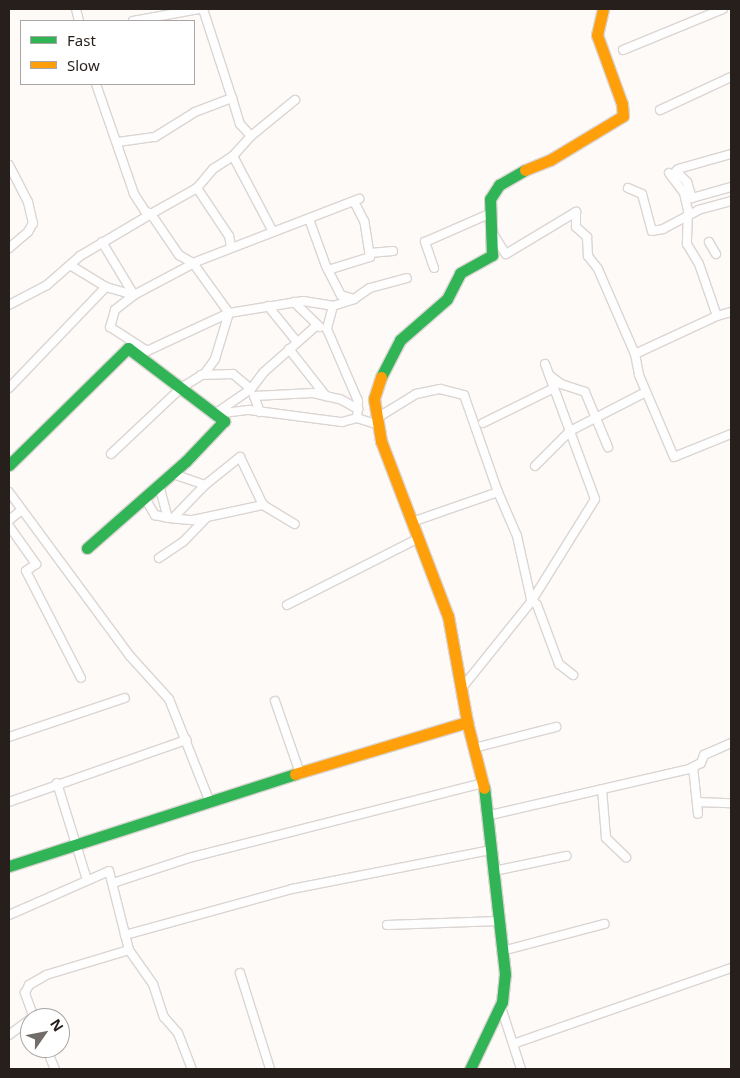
<!DOCTYPE html>
<html>
<head>
<meta charset="utf-8">
<style>
  body { margin:0 }
  #map { position:relative; width:740px; height:1078px; overflow:hidden; background:#fdfaf8; font-family:"Noto Sans",sans-serif }
  div>[style] { position:absolute }
  [style*='--x'] { left:calc(var(--x)*1px); top:calc(var(--y)*1px); width:calc(var(--w)*1px); rotate:calc(var(--a)*1deg) }
  .roads { filter:drop-shadow(1px 0 #dbd5d2) drop-shadow(-1px 0 #dbd5d2) drop-shadow(0 1px #dbd5d2) drop-shadow(0 -1px #dbd5d2) }
  .street>* { height:8px; margin:-4px; padding:0 4px; transform-origin:4px; border-radius:4px; background:#fffefe }
  .fast>* { height:11px; margin:-5.5px; padding:0 5.5px; transform-origin:5.5px; border-radius:5.5px; background:#30b455 }
  .slow>* { height:11px; margin:-5.5px; padding:0 5.5px; transform-origin:5.5px; border-radius:5.5px; background:#ff9f0a }
  span { translate:-50% -50%; white-space:nowrap; text-align:center; line-height:1.15; -webkit-text-stroke:5px #fff; paint-order:stroke }
  .frame { position:absolute; inset:0; border:10px solid #271f1b; pointer-events:none }
  .legend { position:absolute; left:20px; top:20px; width:175px; height:65px; box-sizing:border-box; background:#fff; border:1px solid #a9a5a4; margin:0; padding:6px 9px; list-style:none; font-size:15px; color:#271f1b }
  .legend li { display:flex; align-items:center; gap:10px; height:25px }
  .legend b { width:25px; border:1px solid #a9a5a4 }
  .north { position:absolute; left:20px; top:1008px; width:50px; height:50px; box-sizing:border-box; background:#fff; border:1px solid #a9a5a4; border-radius:50%; rotate:57deg; font-size:14px; font-weight:700; line-height:20px; text-align:center; color:#271f1b }
  .north::after { content:''; display:block; margin:auto; width:18px; height:22px; background:#726c68; clip-path:polygon(50% 0,100% 100%,50% 72%,0 100%) }
</style>
</head>
<body>
<div id="map">
  <div class="roads">
    <div class="street">
      <i style="--x:76;--y:9;--w:12;--a:76"></i>
      <i style="--x:203;--y:9;--w:94;--a:72"></i>
      <i style="--x:133;--y:21;--w:67;--a:-10.3"></i>
      <i style="--x:623;--y:50;--w:108;--a:-22.3"></i>
      <i style="--x:96;--y:84;--w:116;--a:70.9"></i>
      <i style="--x:134;--y:194;--w:20;--a:57"></i>
      <i style="--x:145;--y:211;--w:7;--a:27"></i>
      <i style="--x:660;--y:110;--w:78;--a:-24.9"></i>
      <i style="--x:118;--y:142;--w:37;--a:-8"></i>
      <i style="--x:155;--y:137;--w:47;--a:-32"></i>
      <i style="--x:195;--y:112;--w:40;--a:-21"></i>
      <i style="--x:232;--y:98;--w:27;--a:73"></i>
      <i style="--x:240;--y:124;--w:16;--a:47"></i>
      <i style="--x:9;--y:165;--w:42;--a:62.8"></i>
      <i style="--x:28;--y:202;--w:22;--a:77"></i>
      <i style="--x:33;--y:223;--w:10;--a:119"></i>
      <i style="--x:28;--y:232;--w:25;--a:140"></i>
      <i style="--x:678;--y:169;--w:55;--a:-15.8"></i>
      <i style="--x:676;--y:171;--w:16;--a:45"></i>
      <i style="--x:687;--y:182;--w:17;--a:73"></i>
      <i style="--x:692;--y:198;--w:41;--a:-15.8"></i>
      <i style="--x:669;--y:173;--w:25;--a:53"></i>
      <i style="--x:684;--y:193;--w:18;--a:77"></i>
      <i style="--x:688;--y:211;--w:33;--a:92"></i>
      <i style="--x:687;--y:244;--w:23;--a:59"></i>
      <i style="--x:699;--y:264;--w:55;--a:70.9"></i>
      <i style="--x:717;--y:316;--w:15;--a:-16"></i>
      <i style="--x:197;--y:188;--w:53;--a:150.5"></i>
      <i style="--x:151;--y:214;--w:50;--a:55.7"></i>
      <i style="--x:179;--y:255;--w:16;--a:30"></i>
      <i style="--x:193;--y:263;--w:62;--a:54.2"></i>
      <i style="--x:229;--y:313;--w:75;--a:-9.2"></i>
      <i style="--x:303;--y:301;--w:30;--a:9"></i>
      <i style="--x:333;--y:306;--w:22;--a:-18"></i>
      <i style="--x:628;--y:188;--w:15;--a:23"></i>
      <i style="--x:642;--y:194;--w:38;--a:75"></i>
      <i style="--x:652;--y:231;--w:11;--a:-10"></i>
      <i style="--x:663;--y:229;--w:40;--a:-28"></i>
      <i style="--x:698;--y:210;--w:34;--a:-15"></i>
      <i style="--x:576;--y:212;--w:15;--a:90"></i>
      <i style="--x:576;--y:227;--w:15;--a:42"></i>
      <i style="--x:587;--y:237;--w:19;--a:87"></i>
      <i style="--x:588;--y:256;--w:16;--a:52"></i>
      <i style="--x:598;--y:269;--w:93;--a:66.5"></i>
      <i style="--x:635;--y:354;--w:90;--a:-24.9"></i>
      <i style="--x:309;--y:219;--w:50;--a:70.1"></i>
      <i style="--x:326;--y:266;--w:33;--a:63"></i>
      <i style="--x:341;--y:295;--w:14;--a:17"></i>
      <i style="--x:354;--y:299;--w:19;--a:-35"></i>
      <i style="--x:370;--y:288;--w:38;--a:-15"></i>
      <i style="--x:272;--y:230;--w:84;--a:-117.8"></i>
      <i style="--x:233;--y:156;--w:27;--a:-48"></i>
      <i style="--x:251;--y:136;--w:57;--a:-39.3"></i>
      <i style="--x:492;--y:232;--w:26;--a:58"></i>
      <i style="--x:506;--y:254;--w:82;--a:-31"></i>
      <i style="--x:102;--y:242;--w:62;--a:58.9"></i>
      <i style="--x:134;--y:295;--w:24;--a:142"></i>
      <i style="--x:115;--y:310;--w:18;--a:106"></i>
      <i style="--x:110;--y:327;--w:44;--a:33"></i>
      <i style="--x:147;--y:351;--w:90;--a:-24.9"></i>
      <i style="--x:709;--y:242;--w:14;--a:60"></i>
      <i style="--x:231;--y:247;--w:11;--a:-100"></i>
      <i style="--x:229;--y:236;--w:58;--a:-123.7"></i>
      <i style="--x:197;--y:188;--w:25;--a:-50"></i>
      <i style="--x:213;--y:169;--w:24;--a:-33"></i>
      <i style="--x:370;--y:253;--w:23;--a:-5"></i>
      <i style="--x:70;--y:265;--w:42;--a:31.4"></i>
      <i style="--x:106;--y:287;--w:29;--a:16"></i>
      <i style="--x:134;--y:295;--w:72;--a:-28"></i>
      <i style="--x:198;--y:261;--w:173;--a:-21.1"></i>
      <i style="--x:434;--y:268;--w:28;--a:-109"></i>
      <i style="--x:425;--y:242;--w:72;--a:-23.7"></i>
      <i style="--x:328;--y:270;--w:44;--a:-17.2"></i>
      <i style="--x:370;--y:257;--w:36;--a:-99"></i>
      <i style="--x:364;--y:221;--w:22;--a:-117"></i>
      <i style="--x:294;--y:302;--w:36;--a:44"></i>
      <i style="--x:9;--y:305;--w:43;--a:-27.8"></i>
      <i style="--x:47;--y:285;--w:44;--a:-41.3"></i>
      <i style="--x:80;--y:256;--w:82;--a:-30.6"></i>
      <i style="--x:268;--y:306;--w:46;--a:51.1"></i>
      <i style="--x:333;--y:306;--w:24;--a:105"></i>
      <i style="--x:327;--y:329;--w:78;--a:66.7"></i>
      <i style="--x:358;--y:401;--w:17;--a:93"></i>
      <i style="--x:357;--y:418;--w:22;--a:18"></i>
      <i style="--x:289;--y:349;--w:60;--a:51.8"></i>
      <i style="--x:635;--y:354;--w:21;--a:79"></i>
      <i style="--x:639;--y:375;--w:89;--a:66.9"></i>
      <i style="--x:674;--y:457;--w:61;--a:-22"></i>
      <i style="--x:201;--y:375;--w:32;--a:-2"></i>
      <i style="--x:233;--y:374;--w:23;--a:40"></i>
      <i style="--x:549;--y:375;--w:15;--a:37"></i>
      <i style="--x:561;--y:384;--w:25;--a:18"></i>
      <i style="--x:585;--y:392;--w:60;--a:67.3"></i>
      <i style="--x:9;--y:388;--w:140;--a:-46.2"></i>
      <i style="--x:260;--y:412;--w:17;--a:-111"></i>
      <i style="--x:254;--y:396;--w:59;--a:-2.9"></i>
      <i style="--x:313;--y:393;--w:28;--a:13"></i>
      <i style="--x:340;--y:399;--w:21;--a:29"></i>
      <i style="--x:216;--y:413;--w:42;--a:-34.4"></i>
      <i style="--x:251;--y:389;--w:21;--a:-53"></i>
      <i style="--x:264;--y:372;--w:69;--a:-41.5"></i>
      <i style="--x:215;--y:414;--w:34;--a:-7"></i>
      <i style="--x:249;--y:410;--w:94;--a:7.4"></i>
      <i style="--x:342;--y:422;--w:16;--a:-15"></i>
      <i style="--x:377;--y:418;--w:46;--a:-31.6"></i>
      <i style="--x:416;--y:394;--w:25;--a:-12"></i>
      <i style="--x:440;--y:389;--w:25;--a:14"></i>
      <i style="--x:464;--y:395;--w:103;--a:70.7"></i>
      <i style="--x:498;--y:492;--w:48;--a:66.6"></i>
      <i style="--x:517;--y:536;--w:65;--a:77.5"></i>
      <i style="--x:531;--y:599;--w:8;--a:45"></i>
      <i style="--x:537;--y:605;--w:63;--a:69.6"></i>
      <i style="--x:559;--y:664;--w:18;--a:38"></i>
      <i style="--x:483;--y:423;--w:79;--a:-26.2"></i>
      <i style="--x:111;--y:454;--w:96;--a:-43.3"></i>
      <i style="--x:181;--y:388;--w:28;--a:-32"></i>
      <i style="--x:205;--y:373;--w:17;--a:-54"></i>
      <i style="--x:215;--y:359;--w:48;--a:-73.1"></i>
      <i style="--x:535;--y:466;--w:49;--a:-45"></i>
      <i style="--x:570;--y:431;--w:85;--a:-27.2"></i>
      <i style="--x:173;--y:474;--w:34;--a:19"></i>
      <i style="--x:159;--y:485;--w:34;--a:75"></i>
      <i style="--x:9;--y:492;--w:204;--a:53.6"></i>
      <i style="--x:130;--y:656;--w:58;--a:47.8"></i>
      <i style="--x:169;--y:699;--w:109;--a:68.4"></i>
      <i style="--x:145;--y:498;--w:20;--a:60"></i>
      <i style="--x:155;--y:515;--w:13;--a:13"></i>
      <i style="--x:168;--y:518;--w:25;--a:5"></i>
      <i style="--x:193;--y:520;--w:72;--a:-12.1"></i>
      <i style="--x:263;--y:505;--w:37;--a:31"></i>
      <i style="--x:173;--y:518;--w:46;--a:-45.9"></i>
      <i style="--x:205;--y:485;--w:45;--a:-38.7"></i>
      <i style="--x:240;--y:457;--w:53;--a:64.4"></i>
      <i style="--x:9;--y:520;--w:16;--a:-38"></i>
      <i style="--x:412;--y:522;--w:91;--a:-19.2"></i>
      <i style="--x:9;--y:526;--w:47;--a:54.6"></i>
      <i style="--x:36;--y:564;--w:12;--a:145"></i>
      <i style="--x:26;--y:571;--w:120;--a:62.8"></i>
      <i style="--x:159;--y:558;--w:29;--a:-34"></i>
      <i style="--x:183;--y:542;--w:33;--a:-46"></i>
      <i style="--x:287;--y:605;--w:148;--a:-26.9"></i>
      <i style="--x:461;--y:689;--w:112;--a:-51.2"></i>
      <i style="--x:531;--y:602;--w:121;--a:-58.1"></i>
      <i style="--x:595;--y:499;--w:144;--a:-110.3"></i>
      <i style="--x:275;--y:701;--w:76;--a:70.9"></i>
      <i style="--x:9;--y:737;--w:122;--a:-18.6"></i>
      <i style="--x:474;--y:748;--w:85;--a:-14.4"></i>
      <i style="--x:693;--y:767;--w:47;--a:83.9"></i>
      <i style="--x:57;--y:783;--w:102;--a:72.8"></i>
      <i style="--x:602;--y:789;--w:49;--a:85.3"></i>
      <i style="--x:606;--y:838;--w:28;--a:44"></i>
      <i style="--x:9;--y:802;--w:188;--a:-19.3"></i>
      <i style="--x:697;--y:802;--w:34;--a:2"></i>
      <i style="--x:486;--y:816;--w:208;--a:-13"></i>
      <i style="--x:689;--y:769;--w:13;--a:-27"></i>
      <i style="--x:701;--y:763;--w:9;--a:-69"></i>
      <i style="--x:704;--y:755;--w:30;--a:-24"></i>
      <i style="--x:494;--y:871;--w:74;--a:-11.8"></i>
      <i style="--x:113;--y:883;--w:80;--a:-18.2"></i>
      <i style="--x:189;--y:858;--w:303;--a:-14.3"></i>
      <i style="--x:9;--y:915;--w:109;--a:-23.7"></i>
      <i style="--x:109;--y:871;--w:81;--a:75.8"></i>
      <i style="--x:129;--y:950;--w:42;--a:54.8"></i>
      <i style="--x:153;--y:984;--w:35;--a:72"></i>
      <i style="--x:164;--y:1017;--w:21;--a:49"></i>
      <i style="--x:178;--y:1033;--w:39;--a:69"></i>
      <i style="--x:387;--y:925;--w:112;--a:-2"></i>
      <i style="--x:125;--y:935;--w:173;--a:-15.4"></i>
      <i style="--x:292;--y:889;--w:203;--a:-11.1"></i>
      <i style="--x:502;--y:951;--w:106;--a:-14.8"></i>
      <i style="--x:240;--y:973;--w:101;--a:72.6"></i>
      <i style="--x:500;--y:1004;--w:68;--a:72.1"></i>
      <i style="--x:34;--y:1018;--w:27;--a:-110"></i>
      <i style="--x:25;--y:993;--w:9;--a:-63"></i>
      <i style="--x:29;--y:985;--w:20;--a:-30"></i>
      <i style="--x:46;--y:975;--w:87;--a:-16.8"></i>
      <i style="--x:9;--y:1035;--w:26;--a:-37"></i>
      <i style="--x:513;--y:1044;--w:231;--a:-19.2"></i>
      <i style="--x:46;--y:1048;--w:23;--a:67"></i>
    </div>
    <div class="fast">
      <i style="--x:381;--y:377;--w:42;--a:-62.8"></i>
      <i style="--x:400;--y:340;--w:62;--a:-41.1"></i>
      <i style="--x:447;--y:299;--w:29;--a:-63"></i>
      <i style="--x:460;--y:273;--w:37;--a:-29"></i>
      <i style="--x:492;--y:255;--w:56;--a:-92"></i>
      <i style="--x:490;--y:199;--w:17;--a:-57"></i>
      <i style="--x:499;--y:185;--w:30;--a:-30"></i>
      <i style="--x:9;--y:465;--w:167;--a:-44.5"></i>
      <i style="--x:128;--y:348;--w:121;--a:37.2"></i>
      <i style="--x:224;--y:421;--w:55;--a:133.5"></i>
      <i style="--x:186;--y:461;--w:132;--a:138.7"></i>
      <i style="--x:9;--y:866;--w:300;--a:-17.8"></i>
      <i style="--x:470;--y:1069;--w:74;--a:-64.5"></i>
      <i style="--x:502;--y:1002;--w:28;--a:-84"></i>
      <i style="--x:505;--y:974;--w:187;--a:-96.4"></i>
    </div>
    <div class="slow">
      <i style="--x:525;--y:170;--w:27;--a:-22"></i>
      <i style="--x:550;--y:160;--w:85;--a:-31.1"></i>
      <i style="--x:623;--y:116;--w:12;--a:-95"></i>
      <i style="--x:622;--y:104;--w:73;--a:-109.9"></i>
      <i style="--x:597;--y:35;--w:27;--a:-77"></i>
      <i style="--x:381;--y:377;--w:23;--a:108"></i>
      <i style="--x:374;--y:399;--w:43;--a:80.5"></i>
      <i style="--x:381;--y:441;--w:187;--a:69.1"></i>
      <i style="--x:448;--y:616;--w:108;--a:79.8"></i>
      <i style="--x:467;--y:722;--w:68;--a:75.6"></i>
      <i style="--x:295;--y:774;--w:180;--a:-16.8"></i>
    </div>
  </div>
  <div class="frame"></div>
  <ul class="legend">
  <li><b style="height:6px;background:#30b455"></b>Fast</li>
  <li><b style="height:6px;background:#ff9f0a"></b>Slow</li>
  </ul>
  <div class="north">N</div>
</div>
</body>
</html>
